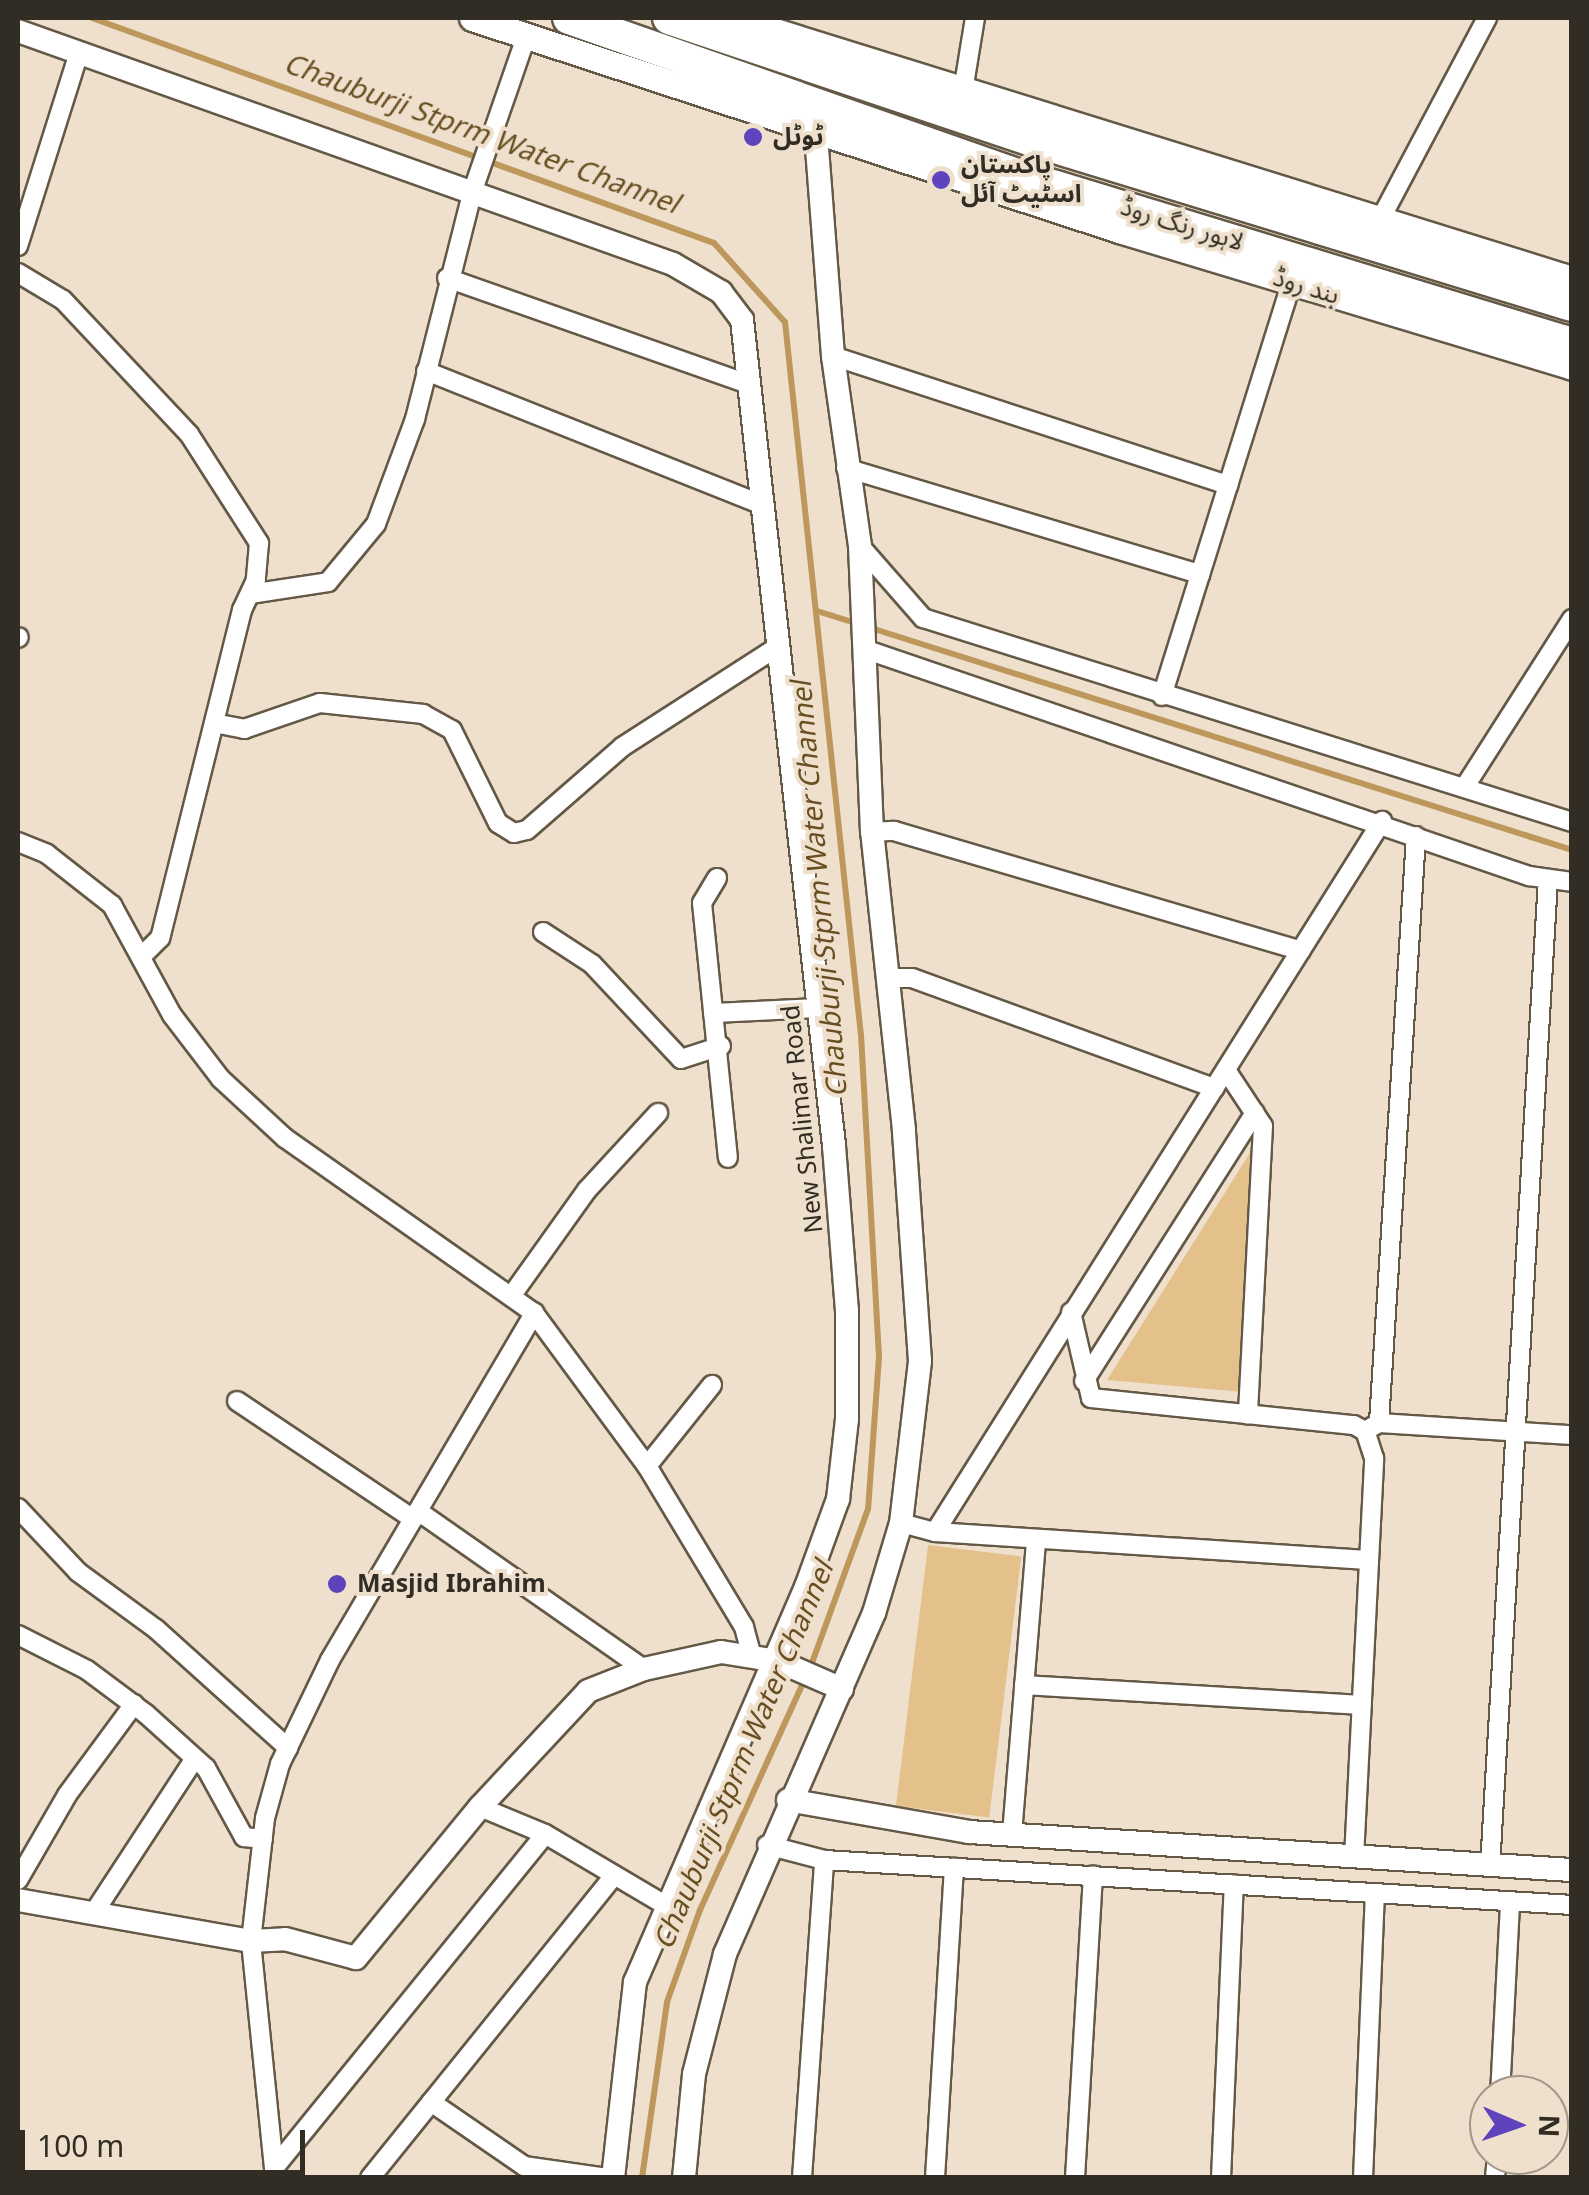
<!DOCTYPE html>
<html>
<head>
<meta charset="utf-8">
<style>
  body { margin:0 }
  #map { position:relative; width:1589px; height:2195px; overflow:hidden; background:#eee0cc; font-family:Georgia,"Noto Sans Arabic",serif }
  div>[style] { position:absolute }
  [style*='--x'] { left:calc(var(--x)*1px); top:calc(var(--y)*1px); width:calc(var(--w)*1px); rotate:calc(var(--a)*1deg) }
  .green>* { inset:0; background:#e4c18b; transform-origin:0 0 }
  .stream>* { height:6px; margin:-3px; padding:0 3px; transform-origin:3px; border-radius:3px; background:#bd975c }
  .roads { filter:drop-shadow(2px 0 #645846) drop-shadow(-2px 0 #645846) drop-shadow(0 2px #645846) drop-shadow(0 -2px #645846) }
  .minor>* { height:18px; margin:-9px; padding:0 9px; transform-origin:9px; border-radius:9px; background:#fff }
  .tertiary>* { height:22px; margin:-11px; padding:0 11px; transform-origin:11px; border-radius:11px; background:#fff }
  .secondary>* { height:25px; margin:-12.5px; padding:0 12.5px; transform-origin:12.5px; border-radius:12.5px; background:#fff }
  .motorway>* { height:32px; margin:-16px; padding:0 16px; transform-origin:16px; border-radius:16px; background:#fff }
  .dots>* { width:28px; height:28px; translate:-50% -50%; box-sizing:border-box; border:5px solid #eee0cc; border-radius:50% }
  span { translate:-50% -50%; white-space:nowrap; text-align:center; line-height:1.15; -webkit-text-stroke:8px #eee0cc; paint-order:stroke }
  .poi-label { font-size:25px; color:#312c24; font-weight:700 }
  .left { translate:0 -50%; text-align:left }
  .street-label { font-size:25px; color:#312c24 }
  .water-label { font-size:28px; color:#694e21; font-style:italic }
  .frame { position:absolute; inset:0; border:20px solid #312c24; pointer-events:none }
  .north { position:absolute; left:1469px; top:2075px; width:100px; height:100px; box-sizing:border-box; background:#eee0cc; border:2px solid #a29889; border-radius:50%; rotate:92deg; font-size:28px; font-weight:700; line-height:40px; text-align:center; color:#312c24 }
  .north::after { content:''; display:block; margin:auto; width:35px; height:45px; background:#5e43bc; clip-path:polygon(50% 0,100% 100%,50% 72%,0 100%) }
  .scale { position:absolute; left:20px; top:2130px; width:285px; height:45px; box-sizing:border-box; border:5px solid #312c24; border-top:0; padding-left:12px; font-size:30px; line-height:35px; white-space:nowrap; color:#312c24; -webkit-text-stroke:8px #eee0cc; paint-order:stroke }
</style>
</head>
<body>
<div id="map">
  <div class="green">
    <i style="clip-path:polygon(1258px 1140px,1243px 1392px,1107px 1380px)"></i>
    <i style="left:928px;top:1545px;width:94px;height:263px;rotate:7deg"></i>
  </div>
  <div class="stream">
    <i style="--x:92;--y:18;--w:661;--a:19.89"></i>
    <i style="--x:714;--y:243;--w:106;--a:48.1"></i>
    <i style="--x:785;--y:322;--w:717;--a:83.92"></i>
    <i style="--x:861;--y:1035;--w:323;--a:86.8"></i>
    <i style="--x:879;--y:1357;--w:152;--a:94.1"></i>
    <i style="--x:868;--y:1509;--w:169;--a:110"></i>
    <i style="--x:817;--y:611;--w:44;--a:17.2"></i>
    <i style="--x:871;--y:628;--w:735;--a:17.57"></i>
    <i style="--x:642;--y:2178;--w:178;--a:-81.9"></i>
    <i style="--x:667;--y:2002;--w:98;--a:-70.3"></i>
    <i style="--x:700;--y:1910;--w:254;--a:-65.6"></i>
  </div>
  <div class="roads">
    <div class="minor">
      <i style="--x:963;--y:91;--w:74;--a:-80.7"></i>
      <i style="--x:1380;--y:220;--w:229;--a:-62.1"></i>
      <i style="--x:18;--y:246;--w:202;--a:-72.5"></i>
      <i style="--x:18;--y:273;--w:52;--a:31"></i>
      <i style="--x:63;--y:300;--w:184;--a:46.8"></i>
      <i style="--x:189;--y:434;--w:130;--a:57.3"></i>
      <i style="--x:259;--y:543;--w:37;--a:95"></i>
      <i style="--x:256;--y:580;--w:33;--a:115"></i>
      <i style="--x:242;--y:610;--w:338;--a:104"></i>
      <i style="--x:160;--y:938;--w:23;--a:135"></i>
      <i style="--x:447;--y:278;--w:321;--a:19.4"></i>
      <i style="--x:833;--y:356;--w:416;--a:18.1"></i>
      <i style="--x:426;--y:371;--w:360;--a:21.7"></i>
      <i style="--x:846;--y:468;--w:370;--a:16.7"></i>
      <i style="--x:860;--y:546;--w:96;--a:48.8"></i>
      <i style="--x:923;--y:618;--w:680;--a:17.45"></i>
      <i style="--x:250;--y:594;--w:79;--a:-8.7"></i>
      <i style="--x:328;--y:582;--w:75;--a:-50.4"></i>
      <i style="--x:376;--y:524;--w:112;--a:-69.6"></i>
      <i style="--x:415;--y:419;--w:233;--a:-75.8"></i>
      <i style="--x:472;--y:193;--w:165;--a:-70.9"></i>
      <i style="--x:18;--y:638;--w:1;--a:-45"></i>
      <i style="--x:864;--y:649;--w:703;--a:18.85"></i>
      <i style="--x:1529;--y:876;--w:43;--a:7.9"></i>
      <i style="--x:1162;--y:696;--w:434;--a:-72.6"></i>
      <i style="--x:214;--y:723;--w:31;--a:11"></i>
      <i style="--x:244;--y:729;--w:80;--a:-18.9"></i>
      <i style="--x:320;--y:703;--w:104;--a:6.1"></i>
      <i style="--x:423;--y:714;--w:33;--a:29"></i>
      <i style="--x:452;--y:730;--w:104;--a:63.7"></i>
      <i style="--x:498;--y:823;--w:19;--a:32"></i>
      <i style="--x:514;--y:833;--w:13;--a:-13"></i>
      <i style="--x:527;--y:830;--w:126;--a:-41.1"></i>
      <i style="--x:622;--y:747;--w:184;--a:-32.8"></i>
      <i style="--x:1464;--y:788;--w:201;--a:-57.4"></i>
      <i style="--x:872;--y:832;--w:22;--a:-3"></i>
      <i style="--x:894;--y:831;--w:424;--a:16.4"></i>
      <i style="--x:18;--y:842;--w:31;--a:22"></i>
      <i style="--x:47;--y:854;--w:83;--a:38.1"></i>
      <i style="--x:112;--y:905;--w:125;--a:61.4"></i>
      <i style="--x:172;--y:1015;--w:81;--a:52.6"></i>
      <i style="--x:221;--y:1079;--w:87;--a:42.7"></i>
      <i style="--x:285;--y:1138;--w:304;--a:35.1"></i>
      <i style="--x:534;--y:1313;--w:190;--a:53.6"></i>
      <i style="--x:647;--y:1466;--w:188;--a:58.9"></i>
      <i style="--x:744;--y:1627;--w:31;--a:75"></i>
      <i style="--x:717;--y:878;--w:29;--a:121"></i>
      <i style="--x:702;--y:903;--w:256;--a:84.2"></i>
      <i style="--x:543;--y:932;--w:59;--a:33.1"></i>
      <i style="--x:592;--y:964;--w:130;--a:46.9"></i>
      <i style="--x:681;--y:1059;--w:42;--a:-18"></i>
      <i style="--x:888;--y:978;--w:24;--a:0"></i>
      <i style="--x:912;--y:978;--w:322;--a:20"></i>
      <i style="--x:713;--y:1013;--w:106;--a:-2.7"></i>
      <i style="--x:1226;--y:1070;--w:67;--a:56.5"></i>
      <i style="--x:1263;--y:1126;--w:289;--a:93"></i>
      <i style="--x:512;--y:1295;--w:129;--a:-54.5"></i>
      <i style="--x:587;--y:1190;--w:105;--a:-47.3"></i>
      <i style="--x:1071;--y:1312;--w:88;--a:76.9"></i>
      <i style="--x:1091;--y:1398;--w:264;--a:5.9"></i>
      <i style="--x:1354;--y:1425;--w:13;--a:29"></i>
      <i style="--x:1365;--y:1431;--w:16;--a:-30"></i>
      <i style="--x:1379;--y:1423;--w:193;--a:3.6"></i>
      <i style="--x:1084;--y:1381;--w:318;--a:-57.5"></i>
      <i style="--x:237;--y:1401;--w:212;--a:33.8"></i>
      <i style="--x:1379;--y:1423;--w:588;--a:-86.39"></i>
      <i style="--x:647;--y:1466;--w:104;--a:-51.3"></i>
      <i style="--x:18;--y:1508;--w:88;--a:46.8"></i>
      <i style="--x:78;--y:1572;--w:97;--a:36.2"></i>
      <i style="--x:156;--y:1629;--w:178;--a:42"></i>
      <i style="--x:418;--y:1511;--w:276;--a:35"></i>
      <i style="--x:901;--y:1523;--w:35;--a:15"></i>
      <i style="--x:935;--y:1532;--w:840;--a:-57.84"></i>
      <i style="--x:935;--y:1532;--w:433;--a:3.7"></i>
      <i style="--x:18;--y:1635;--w:77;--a:26.9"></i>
      <i style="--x:87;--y:1670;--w:74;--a:36.7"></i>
      <i style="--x:146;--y:1714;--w:81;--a:42"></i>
      <i style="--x:206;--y:1768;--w:79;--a:61.2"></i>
      <i style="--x:244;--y:1837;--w:19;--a:6"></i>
      <i style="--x:1024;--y:1685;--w:338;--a:3.4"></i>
      <i style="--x:480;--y:1807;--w:70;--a:22.6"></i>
      <i style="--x:545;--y:1834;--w:139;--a:30.6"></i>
      <i style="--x:1012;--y:1834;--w:293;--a:-85.3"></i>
      <i style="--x:767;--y:1845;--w:59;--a:14.7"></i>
      <i style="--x:824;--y:1860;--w:749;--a:3.44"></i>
      <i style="--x:1354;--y:1858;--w:400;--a:-87.1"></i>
      <i style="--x:1374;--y:1458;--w:28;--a:-108"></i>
      <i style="--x:1490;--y:1867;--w:989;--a:-86.64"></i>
      <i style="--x:18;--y:1880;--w:98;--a:-60"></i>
      <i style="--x:67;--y:1795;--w:113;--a:-53.6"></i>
      <i style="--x:93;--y:1914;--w:186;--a:-56.8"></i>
      <i style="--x:1500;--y:2095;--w:194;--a:-87"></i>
      <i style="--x:431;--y:2102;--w:113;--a:34.5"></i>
      <i style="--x:524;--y:2166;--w:84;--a:8.2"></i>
      <i style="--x:274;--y:2168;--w:430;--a:-50.9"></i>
      <i style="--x:275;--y:2178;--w:238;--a:-95.8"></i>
      <i style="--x:251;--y:1941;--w:124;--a:-83.5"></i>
      <i style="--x:265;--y:1818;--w:56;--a:-74.5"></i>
      <i style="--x:280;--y:1764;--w:115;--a:-64.3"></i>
      <i style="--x:330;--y:1660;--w:403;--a:-59.5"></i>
      <i style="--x:370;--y:2178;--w:388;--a:-51.1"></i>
      <i style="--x:802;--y:2178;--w:319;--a:-86"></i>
      <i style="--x:935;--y:2178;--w:311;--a:-86.5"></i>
      <i style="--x:1075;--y:2178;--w:303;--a:-86.6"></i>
      <i style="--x:1221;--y:2178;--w:294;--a:-87.5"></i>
      <i style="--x:1363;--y:2178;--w:285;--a:-87.6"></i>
      <i style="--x:1495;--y:2178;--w:23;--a:-85"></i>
    </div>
    <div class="tertiary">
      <i style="--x:18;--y:31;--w:695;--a:19.58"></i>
      <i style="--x:673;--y:264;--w:56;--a:30.3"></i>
      <i style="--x:721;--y:292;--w:35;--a:53"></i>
      <i style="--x:742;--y:320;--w:831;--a:83.64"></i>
      <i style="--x:834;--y:1146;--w:166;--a:85.5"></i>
      <i style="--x:847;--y:1311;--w:108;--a:90"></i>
      <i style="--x:847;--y:1419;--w:81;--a:96.4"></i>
      <i style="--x:838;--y:1499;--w:94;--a:110"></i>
      <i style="--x:806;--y:1587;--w:430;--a:113.4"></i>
      <i style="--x:635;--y:1982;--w:197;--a:96.4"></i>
      <i style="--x:788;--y:1800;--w:184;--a:10"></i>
      <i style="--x:969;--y:1832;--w:604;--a:3.61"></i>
      <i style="--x:18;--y:1900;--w:237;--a:10"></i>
      <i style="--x:251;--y:1941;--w:34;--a:-3"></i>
      <i style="--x:285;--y:1939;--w:73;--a:15"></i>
      <i style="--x:356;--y:1958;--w:195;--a:-50.6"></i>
      <i style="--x:480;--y:1807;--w:158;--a:-47"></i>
      <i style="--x:588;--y:1691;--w:60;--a:-21.4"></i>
      <i style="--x:644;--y:1669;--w:79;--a:-12.4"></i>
      <i style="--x:721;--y:1652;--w:58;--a:9"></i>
      <i style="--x:778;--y:1661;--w:70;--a:23.6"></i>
      <i style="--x:684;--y:2178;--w:104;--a:-84.5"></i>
      <i style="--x:694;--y:2074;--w:124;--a:-75.5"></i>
      <i style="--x:725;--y:1954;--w:372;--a:-66.4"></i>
      <i style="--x:874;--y:1613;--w:94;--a:-73.3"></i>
      <i style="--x:901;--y:1523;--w:163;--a:-83.3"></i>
      <i style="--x:920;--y:1361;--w:232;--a:-94"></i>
      <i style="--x:904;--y:1130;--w:300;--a:-96.1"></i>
      <i style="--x:872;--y:832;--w:286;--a:-92.4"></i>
      <i style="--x:860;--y:546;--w:192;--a:-98.1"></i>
      <i style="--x:833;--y:356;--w:224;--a:-94.4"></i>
    </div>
    <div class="secondary">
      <i style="--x:472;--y:18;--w:681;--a:18.14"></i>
      <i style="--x:1119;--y:230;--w:473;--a:16.8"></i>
      <i style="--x:733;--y:18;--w:879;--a:17.28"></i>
    </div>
    <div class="motorway">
      <i style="--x:569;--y:18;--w:481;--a:19.3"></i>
      <i style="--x:1023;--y:177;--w:574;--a:16.92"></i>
      <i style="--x:669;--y:18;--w:380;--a:18.6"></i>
      <i style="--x:1029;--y:139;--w:568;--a:17"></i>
    </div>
  </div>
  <div class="dots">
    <i style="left:753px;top:137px;background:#5e43bc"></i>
    <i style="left:941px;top:180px;background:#5e43bc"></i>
    <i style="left:337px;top:1584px;background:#5e43bc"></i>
  </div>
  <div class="poi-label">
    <span class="left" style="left:773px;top:137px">ٹوٹل</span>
    <span class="left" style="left:961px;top:180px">پاکستان<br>اسٹیٹ آئل</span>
    <span class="left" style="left:357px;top:1584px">Masjid Ibrahim</span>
  </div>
  <div class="street-label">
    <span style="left:1182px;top:225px;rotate:17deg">لاہور رنگ روڈ</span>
    <span style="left:1306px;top:287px;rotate:17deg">بند روڈ</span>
    <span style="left:803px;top:1119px;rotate:-96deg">New Shalimar Road</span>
  </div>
  <div class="water-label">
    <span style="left:481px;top:135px;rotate:20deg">Chauburji Stprm Water Channel</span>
    <span style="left:821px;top:889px;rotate:-95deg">Chauburji Stprm Water Channel</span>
    <span style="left:745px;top:1756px;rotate:-67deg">Chauburji Stprm Water Channel</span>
  </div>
  <div class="frame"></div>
  <div class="north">N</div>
  <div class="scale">100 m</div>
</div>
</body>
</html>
